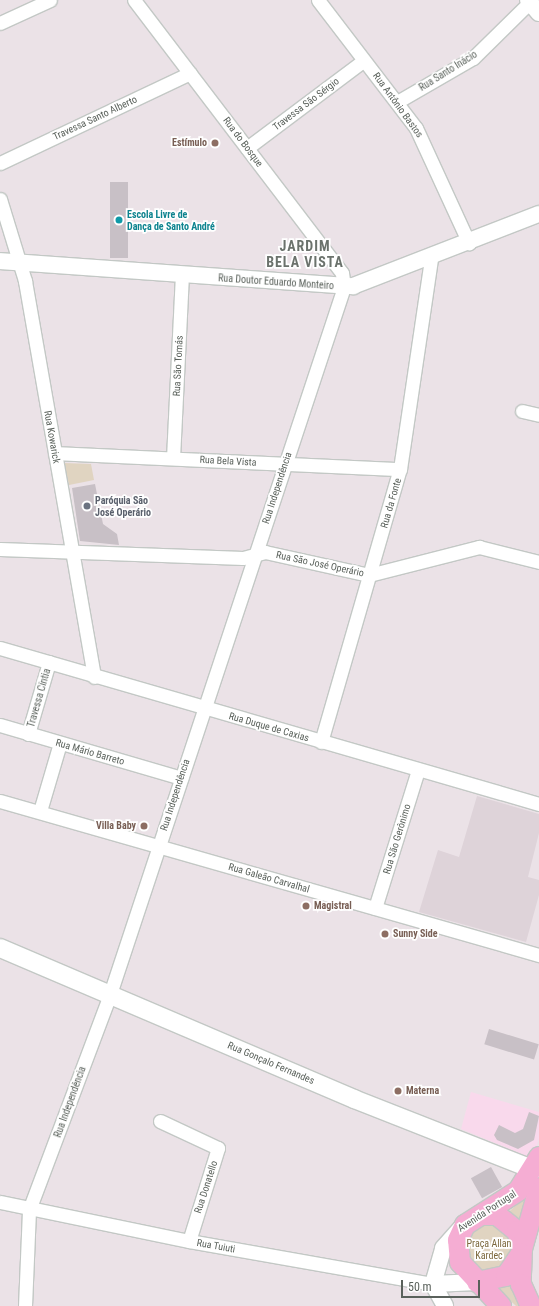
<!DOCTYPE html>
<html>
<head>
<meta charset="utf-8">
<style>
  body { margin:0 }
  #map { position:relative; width:539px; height:1306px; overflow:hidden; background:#ebe2e7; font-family:"Roboto Condensed",sans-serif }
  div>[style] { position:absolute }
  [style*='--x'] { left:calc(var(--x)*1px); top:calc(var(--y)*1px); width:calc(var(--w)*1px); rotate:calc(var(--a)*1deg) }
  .commercial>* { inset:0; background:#f9d9ec }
  .education>* { inset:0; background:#ded3d9 }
  .green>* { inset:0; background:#e0d4c1 }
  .building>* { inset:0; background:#c8c0c6; transform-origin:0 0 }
  .roads { filter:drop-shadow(1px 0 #c3c8c5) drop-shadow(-1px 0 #c3c8c5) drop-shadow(0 1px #c3c8c5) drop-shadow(0 -1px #c3c8c5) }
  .minor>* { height:13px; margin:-6.5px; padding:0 6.5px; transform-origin:6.5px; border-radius:6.5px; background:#fff }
  .tertiary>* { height:16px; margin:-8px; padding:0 8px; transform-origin:8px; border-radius:8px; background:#fff }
  .secondary>* { height:18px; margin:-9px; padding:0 9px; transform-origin:9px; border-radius:9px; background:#fff }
  .primary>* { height:20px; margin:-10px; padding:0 10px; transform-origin:10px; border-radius:10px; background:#f5add3 }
  .dots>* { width:11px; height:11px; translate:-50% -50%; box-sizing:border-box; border:2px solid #fff; border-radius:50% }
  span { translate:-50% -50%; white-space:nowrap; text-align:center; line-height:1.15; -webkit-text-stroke:3.5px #fff; paint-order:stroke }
  .street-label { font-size:10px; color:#5a615b }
  .education-label { font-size:10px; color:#785e54; font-weight:700 }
  .right { translate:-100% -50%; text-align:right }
  .left { translate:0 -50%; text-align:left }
  .culture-label { font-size:10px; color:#0d838f; font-weight:700 }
  .worship-label { font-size:10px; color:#5b616d; font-weight:700 }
  .park-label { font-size:10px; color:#7c683d }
  .district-label { font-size:14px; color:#6b726c; font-weight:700; letter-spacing:1px }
  .scale { position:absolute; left:401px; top:1280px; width:79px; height:18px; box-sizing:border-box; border:2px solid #5a615b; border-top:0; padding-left:5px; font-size:12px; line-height:14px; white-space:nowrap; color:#5a615b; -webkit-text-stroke:3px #fff; paint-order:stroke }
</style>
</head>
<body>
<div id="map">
  <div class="commercial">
    <i style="clip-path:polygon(471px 1092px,539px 1112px,539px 1139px,534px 1155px,531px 1158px,461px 1129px)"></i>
  </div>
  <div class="education">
    <i style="clip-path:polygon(477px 796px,539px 814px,539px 833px,528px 877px,539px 880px,539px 895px,526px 942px,419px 912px,438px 850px,459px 857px)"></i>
  </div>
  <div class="green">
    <i style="clip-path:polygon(64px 463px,91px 464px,94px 480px,69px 485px)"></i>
    <i style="clip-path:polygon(527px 1196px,521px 1230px,504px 1216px)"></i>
    <i style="clip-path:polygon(481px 1223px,501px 1225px,515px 1246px,501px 1271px,476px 1271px,463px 1246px)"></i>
    <i style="clip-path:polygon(511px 1277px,524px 1306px,516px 1306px,495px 1286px)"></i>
  </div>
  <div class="building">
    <i style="left:110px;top:182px;width:18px;height:76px"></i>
    <i style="clip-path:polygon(95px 484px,103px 524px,117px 534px,119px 545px,80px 541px,72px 488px)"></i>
    <i style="left:489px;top:1029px;width:52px;height:16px;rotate:17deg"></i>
    <i style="clip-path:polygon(529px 1112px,539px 1116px,534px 1140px,518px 1149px,497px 1140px,494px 1135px,499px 1125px,515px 1133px,523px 1129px)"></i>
    <i style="left:491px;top:1167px;width:23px;height:23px;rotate:61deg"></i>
  </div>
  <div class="roads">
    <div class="minor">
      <i style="--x:318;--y:0;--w:161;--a:52.6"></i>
      <i style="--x:416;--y:128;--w:127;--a:65.3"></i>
      <i style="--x:0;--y:23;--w:55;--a:-24.7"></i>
      <i style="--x:397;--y:102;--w:88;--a:-30.1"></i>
      <i style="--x:473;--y:58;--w:80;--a:-44.5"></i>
      <i style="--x:247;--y:148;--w:146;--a:-36.9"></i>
      <i style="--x:0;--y:163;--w:210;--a:-25.3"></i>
      <i style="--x:0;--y:199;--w:86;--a:73"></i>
      <i style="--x:25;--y:281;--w:402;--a:80.1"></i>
      <i style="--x:522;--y:411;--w:17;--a:13"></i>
      <i style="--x:55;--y:453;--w:345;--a:2.7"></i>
      <i style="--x:173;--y:458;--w:183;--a:-87.2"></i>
      <i style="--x:0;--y:549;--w:243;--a:2.1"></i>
      <i style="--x:243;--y:558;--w:23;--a:-15"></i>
      <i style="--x:265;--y:552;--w:107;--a:12.5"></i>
      <i style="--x:369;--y:575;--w:114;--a:-14.3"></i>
      <i style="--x:479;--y:547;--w:62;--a:14"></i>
      <i style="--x:0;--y:648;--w:561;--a:16.14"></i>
      <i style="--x:0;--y:725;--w:189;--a:16.3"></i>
      <i style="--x:28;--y:734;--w:75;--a:-73.7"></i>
      <i style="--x:321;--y:742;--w:284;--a:-73.9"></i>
      <i style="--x:400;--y:469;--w:213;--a:-81.6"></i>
      <i style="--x:0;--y:801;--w:561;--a:15.95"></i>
      <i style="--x:40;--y:811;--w:71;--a:-73.6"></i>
      <i style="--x:375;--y:908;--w:145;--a:-72.7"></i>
      <i style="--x:160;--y:1121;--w:64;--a:25"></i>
      <i style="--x:218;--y:1148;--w:97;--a:107.3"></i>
      <i style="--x:0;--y:1202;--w:193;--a:11.7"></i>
      <i style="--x:189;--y:1241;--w:248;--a:10"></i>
      <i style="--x:25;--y:1306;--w:96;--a:-87.6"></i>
      <i style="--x:29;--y:1210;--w:231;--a:-69.4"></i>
      <i style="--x:110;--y:994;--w:745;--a:-71.69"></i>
      <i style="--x:344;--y:287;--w:14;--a:-98"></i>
      <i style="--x:342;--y:273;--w:343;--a:-127.3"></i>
    </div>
    <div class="tertiary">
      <i style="--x:528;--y:0;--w:17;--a:50"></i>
      <i style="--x:0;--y:261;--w:354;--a:4.1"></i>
      <i style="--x:353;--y:286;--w:199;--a:-21.2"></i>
      <i style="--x:433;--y:1284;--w:37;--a:-74"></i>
      <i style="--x:443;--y:1248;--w:31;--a:-48"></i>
      <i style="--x:433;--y:1284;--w:44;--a:-2.6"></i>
      <i style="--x:433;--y:1284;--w:25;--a:61"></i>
    </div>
    <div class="secondary">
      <i style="--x:0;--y:948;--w:385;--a:23.1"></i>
      <i style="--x:354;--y:1099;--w:193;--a:21.5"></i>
    </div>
    <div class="primary">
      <i style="--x:481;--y:1215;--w:16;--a:0"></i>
      <i style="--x:497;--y:1215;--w:26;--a:39"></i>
      <i style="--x:517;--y:1231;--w:16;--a:72"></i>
      <i style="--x:522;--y:1246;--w:38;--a:92"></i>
      <i style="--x:521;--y:1284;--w:24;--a:66"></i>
      <i style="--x:522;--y:1249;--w:63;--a:-74.4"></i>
      <i style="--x:477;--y:1282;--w:30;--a:-12"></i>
      <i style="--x:506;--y:1276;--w:27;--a:-56"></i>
      <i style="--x:501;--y:1306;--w:60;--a:-133"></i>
      <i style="--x:460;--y:1262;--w:22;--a:-95"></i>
      <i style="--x:458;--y:1240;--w:17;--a:-65"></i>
      <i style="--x:465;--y:1225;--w:63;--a:-32.7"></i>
      <i style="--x:518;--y:1191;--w:40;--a:-58"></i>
    </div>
  </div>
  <div class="dots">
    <i style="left:215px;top:143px;background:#8d6e63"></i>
    <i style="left:119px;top:220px;background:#0f9aa8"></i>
    <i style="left:87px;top:506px;background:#6b7280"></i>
    <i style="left:144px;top:826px;background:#8d6e63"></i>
    <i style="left:306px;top:906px;background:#8d6e63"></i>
    <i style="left:385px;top:934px;background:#8d6e63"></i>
    <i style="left:398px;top:1091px;background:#8d6e63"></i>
  </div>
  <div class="street-label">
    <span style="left:448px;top:71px;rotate:-32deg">Rua Santo Inácio</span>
    <span style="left:306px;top:104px;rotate:-37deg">Travessa São Sérgio</span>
    <span style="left:398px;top:105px;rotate:54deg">Rua Antônio Bastos</span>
    <span style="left:95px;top:118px;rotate:-25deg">Travessa Santo Alberto</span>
    <span style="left:243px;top:142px;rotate:53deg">Rua do Bosque</span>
    <span style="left:276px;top:282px;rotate:4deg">Rua Doutor Eduardo Monteiro</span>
    <span style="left:178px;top:366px;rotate:-87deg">Rua São Tomás</span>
    <span style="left:52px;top:437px;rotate:80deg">Rua Kowarick</span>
    <span style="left:228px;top:461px;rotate:3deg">Rua Bela Vista</span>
    <span style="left:277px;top:488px;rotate:-72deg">Rua Independência</span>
    <span style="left:391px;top:503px;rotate:-74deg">Rua da Fonte</span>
    <span style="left:320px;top:564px;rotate:12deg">Rua São José Operário</span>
    <span style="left:39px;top:698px;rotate:-74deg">Travessa Cíntia</span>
    <span style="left:269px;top:727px;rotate:16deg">Rua Duque de Caxias</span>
    <span style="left:90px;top:752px;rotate:16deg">Rua Mário Barreto</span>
    <span style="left:175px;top:795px;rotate:-72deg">Rua Independência</span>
    <span style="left:397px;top:839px;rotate:-73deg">Rua São Gerônimo</span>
    <span style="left:269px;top:878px;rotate:16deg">Rua Galeão Carvalhal</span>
    <span style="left:271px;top:1063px;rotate:23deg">Rua Gonçalo Fernandes</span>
    <span style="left:70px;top:1102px;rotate:-70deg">Rua Independência</span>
    <span style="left:206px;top:1187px;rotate:-72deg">Rua Donatello</span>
    <span style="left:487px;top:1211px;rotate:-33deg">Avenida Portugal</span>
    <span style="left:216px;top:1246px;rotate:10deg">Rua Tuiuti</span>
  </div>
  <div class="education-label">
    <span class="right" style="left:207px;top:143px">Estímulo</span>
    <span class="right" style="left:136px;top:826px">Villa Baby</span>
    <span class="left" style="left:314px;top:906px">Magistral</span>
    <span class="left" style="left:393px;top:934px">Sunny Side</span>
    <span class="left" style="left:406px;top:1091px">Materna</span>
  </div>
  <div class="culture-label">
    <span class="left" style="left:127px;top:220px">Escola Livre de<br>Dança de Santo André</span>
  </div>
  <div class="worship-label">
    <span class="left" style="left:95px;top:506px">Paróquia São<br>José Operário</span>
  </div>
  <div class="park-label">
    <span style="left:489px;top:1249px">Praça Allan<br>Kardec</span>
  </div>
  <div class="district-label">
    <span style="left:305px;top:254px">JARDIM<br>BELA VISTA</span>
  </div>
  <div class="scale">50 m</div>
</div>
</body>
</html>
